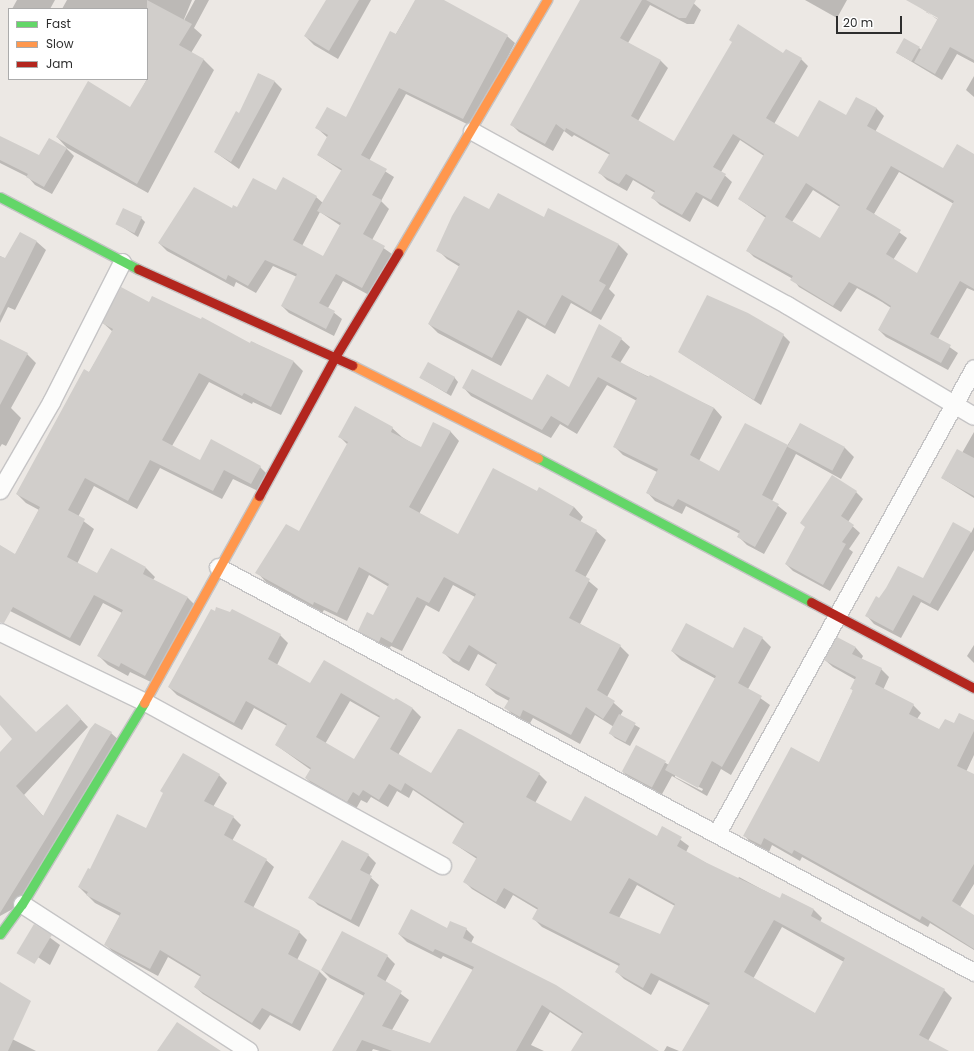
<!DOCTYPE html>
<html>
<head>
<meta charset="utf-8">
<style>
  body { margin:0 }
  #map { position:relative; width:974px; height:1051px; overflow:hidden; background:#ece8e4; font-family:Poppins,sans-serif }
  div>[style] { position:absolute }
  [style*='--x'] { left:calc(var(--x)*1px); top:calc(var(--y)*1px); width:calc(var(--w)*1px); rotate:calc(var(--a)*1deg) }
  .shadow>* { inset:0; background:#0003 }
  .building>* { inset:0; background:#d1cecb; transform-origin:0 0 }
  .roads { filter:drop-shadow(1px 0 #c5c4c5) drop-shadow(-1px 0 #c5c4c5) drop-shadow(0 1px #c5c4c5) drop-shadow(0 -1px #c5c4c5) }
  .street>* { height:17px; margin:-8.5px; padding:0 8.5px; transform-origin:8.5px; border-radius:8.5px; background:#fcfcfb }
  .fast>* { height:9px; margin:-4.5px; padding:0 4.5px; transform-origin:4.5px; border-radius:4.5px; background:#63d668 }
  .slow>* { height:9px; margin:-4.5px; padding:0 4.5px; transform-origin:4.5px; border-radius:4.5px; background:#ff974d }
  .jam>* { height:9px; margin:-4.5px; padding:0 4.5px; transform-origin:4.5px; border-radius:4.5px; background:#b3261e }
  span { translate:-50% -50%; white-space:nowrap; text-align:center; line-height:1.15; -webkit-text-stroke:4px #fff; paint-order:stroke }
  .legend { position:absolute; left:8px; top:8px; width:140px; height:72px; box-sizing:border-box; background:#fff; border:1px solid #ababab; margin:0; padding:5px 7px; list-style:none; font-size:12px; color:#2e2e2e }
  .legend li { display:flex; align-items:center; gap:8px; height:20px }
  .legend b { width:20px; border:1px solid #ababab }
  .scale { position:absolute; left:836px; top:16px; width:66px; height:18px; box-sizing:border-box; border:2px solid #2e2e2e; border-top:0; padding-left:5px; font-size:12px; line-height:14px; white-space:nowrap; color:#2e2e2e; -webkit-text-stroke:3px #fff; paint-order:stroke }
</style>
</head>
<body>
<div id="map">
  <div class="shadow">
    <i style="clip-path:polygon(17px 0,55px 0,50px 9px,12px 9px)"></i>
    <i style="clip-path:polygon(67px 0,192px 0,182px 24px,195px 0,209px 0,194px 28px,202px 35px,191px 53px,204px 60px,214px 70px,148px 193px,67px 148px,57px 137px,131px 109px,147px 79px,147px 9px,62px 9px)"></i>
    <i style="clip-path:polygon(327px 0,371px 0,338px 59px,314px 45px,305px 36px)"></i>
    <i style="clip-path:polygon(evenodd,416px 0,442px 0,507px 36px,515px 43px,471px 126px,406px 94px,369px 161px,394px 177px,381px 201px,389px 209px,372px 240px,392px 254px,369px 295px,343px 281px,328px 308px,342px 319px,334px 336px,289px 313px,282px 306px,297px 277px,273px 266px,256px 293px,236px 282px,234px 287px,167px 251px,159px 243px,276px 191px,316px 197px,323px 203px,342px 171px,318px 155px,328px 138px,317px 128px,346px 119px,416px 0,320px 212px,341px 226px,323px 257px,302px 246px,320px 212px)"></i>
    <i style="clip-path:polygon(evenodd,582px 0,690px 0,701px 10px,694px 24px,687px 24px,650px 5px,628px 43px,661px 61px,668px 68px,638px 121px,674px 142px,784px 54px,801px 59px,808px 66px,774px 124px,798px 138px,847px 116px,876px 108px,884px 116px,875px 132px,943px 170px,974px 154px,974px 291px,967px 288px,938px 339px,958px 353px,948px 370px,886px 337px,879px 330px,891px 308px,882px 302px,857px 288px,841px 312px,799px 287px,793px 279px,754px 257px,747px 250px,766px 218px,739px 199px,764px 156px,740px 140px,721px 172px,732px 182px,718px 207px,703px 198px,690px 222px,660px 205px,653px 198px,655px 193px,633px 180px,627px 191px,607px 180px,600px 173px,610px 155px,574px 135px,572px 137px,564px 131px,553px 151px,519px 132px,512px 125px,582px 0,899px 172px,954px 204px,918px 275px,893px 260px,907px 238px,874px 214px,899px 172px,582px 0,813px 190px,840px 207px,820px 239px,792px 222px,813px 190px)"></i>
    <i style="clip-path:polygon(805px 0,847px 0,837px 18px)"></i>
    <i style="clip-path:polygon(evenodd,923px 0,974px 0,974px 63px,957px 54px,942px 80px,897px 53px,919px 48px,922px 50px,938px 20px,920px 7px,923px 0,926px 10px,942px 19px,941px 21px,926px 12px,926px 10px)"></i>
    <i style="clip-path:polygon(259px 74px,275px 82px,282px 89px,239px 169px,215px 152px,240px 115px)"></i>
    <i style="clip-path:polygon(974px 76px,974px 97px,966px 90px)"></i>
    <i style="clip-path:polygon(0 137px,39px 156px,66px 148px,74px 156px,52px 194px,35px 185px,28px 177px,0 163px)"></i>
    <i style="clip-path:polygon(489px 211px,619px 245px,628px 254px,609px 289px,615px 295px,601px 320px,571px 303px,555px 334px,527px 318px,501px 366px,438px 333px,429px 324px,460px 267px,447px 259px,438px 250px)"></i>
    <i style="clip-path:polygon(141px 218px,145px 222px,138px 237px,116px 223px)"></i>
    <i style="clip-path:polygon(20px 233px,37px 242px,46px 250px,15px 310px,8px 307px,0 323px,0 256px,6px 259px)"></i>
    <i style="clip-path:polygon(150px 304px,250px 344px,252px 342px,294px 362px,303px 371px,281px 415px,253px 402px,252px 404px,209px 382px,172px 446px,200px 461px,260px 467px,269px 476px,260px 492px,233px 479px,222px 499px,160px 468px,137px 509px,94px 486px,78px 517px,94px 529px,77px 564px,98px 574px,146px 568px,155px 577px,153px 580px,188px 598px,197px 607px,155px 684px,130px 672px,128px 676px,108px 665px,99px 656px,122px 613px,103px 603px,80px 646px,0 606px,0 546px,15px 555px,39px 510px,26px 503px,17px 494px,113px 332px,103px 323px)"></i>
    <i style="clip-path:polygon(783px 335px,790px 342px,761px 405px,679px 352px)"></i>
    <i style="clip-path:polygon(621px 339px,630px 347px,620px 363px,714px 408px,722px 417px,699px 461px,719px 473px,746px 425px,787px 446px,801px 424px,845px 448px,854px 457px,841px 479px,796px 454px,772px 501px,787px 513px,764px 554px,747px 545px,738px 536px,740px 534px,686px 506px,682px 514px,655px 501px,647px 492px,657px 472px,623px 455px,614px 446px,637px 401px,607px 385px,577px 434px,560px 424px,551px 438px,471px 396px,463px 387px,532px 401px,569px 388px)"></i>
    <i style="clip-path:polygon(0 340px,27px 354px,36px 363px,11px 408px,21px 418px,6px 446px,2px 444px,0 447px)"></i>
    <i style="clip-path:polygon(454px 377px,458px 382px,451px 396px,421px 378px)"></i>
    <i style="clip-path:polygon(392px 428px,402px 437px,421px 449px,450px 431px,459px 441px,419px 514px,458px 536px,538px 492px,574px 507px,583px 517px,580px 522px,596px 531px,606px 540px,585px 578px,598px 589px,580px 624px,620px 646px,629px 655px,607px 697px,623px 711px,620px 716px,640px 728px,630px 746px,615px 738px,610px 733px,614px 727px,595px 715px,580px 744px,533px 718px,529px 725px,515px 717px,506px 708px,509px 701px,496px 694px,486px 685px,497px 665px,478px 654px,469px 671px,453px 662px,444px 653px,475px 597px,453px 585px,439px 612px,426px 605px,402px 651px,391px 646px,388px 650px,368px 640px,359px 630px,374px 616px,389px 587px,369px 575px,347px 621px,324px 610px,322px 613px,266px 582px,257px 572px,300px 533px,348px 445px,339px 436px)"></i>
    <i style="clip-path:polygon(974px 432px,974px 498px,942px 478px,962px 453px)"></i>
    <i style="clip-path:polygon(856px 492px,863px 499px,848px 522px,860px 533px,849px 549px,853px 552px,830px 591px,793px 571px,786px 564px)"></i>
    <i style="clip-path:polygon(953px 524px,971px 533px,974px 527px,974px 550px,938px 611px,921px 602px,901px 638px,874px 624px,867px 616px,879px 599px,923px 580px)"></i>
    <i style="clip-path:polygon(evenodd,280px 635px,288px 643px,277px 665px,311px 685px,395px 702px,413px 709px,421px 717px,398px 755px,431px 775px,539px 774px,547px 782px,535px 803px,571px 823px,657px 838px,663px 827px,689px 846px,686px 852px,737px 880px,739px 877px,780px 899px,783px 894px,814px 910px,822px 918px,820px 922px,944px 990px,952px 998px,928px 1041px,942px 1051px,685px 1051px,710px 1006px,659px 980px,651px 995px,624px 979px,616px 971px,619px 966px,542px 927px,534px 919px,538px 910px,513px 895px,505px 909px,472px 889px,464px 881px,477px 859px,453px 843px,464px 824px,413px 790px,409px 798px,397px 791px,388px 807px,371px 797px,367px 803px,361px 800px,356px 809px,314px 786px,306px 778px,311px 770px,276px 745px,287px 726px,254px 708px,242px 730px,177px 695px,169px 687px,280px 635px,350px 701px,380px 718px,355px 761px,325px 744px,350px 701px,280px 635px,637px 885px,675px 906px,661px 935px,619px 918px,637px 885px,280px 635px,782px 927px,844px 962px,816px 1014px,753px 979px,782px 927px)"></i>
    <i style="clip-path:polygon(evenodd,762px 638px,771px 647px,748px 689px,770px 705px,731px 775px,721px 769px,707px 796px,672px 776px,661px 796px,632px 781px,623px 772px,637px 746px,669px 765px,716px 679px,681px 660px,672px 651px,733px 649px,762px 638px,675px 775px,703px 789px,702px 791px,675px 777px,675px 775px)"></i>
    <i style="clip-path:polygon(837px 638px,856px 648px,863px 656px,861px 660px,881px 669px,889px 677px,883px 690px,913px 705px,921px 713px,917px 719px,940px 730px,974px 721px,974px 755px,966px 772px,974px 776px,974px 884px,960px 907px,974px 916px,974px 950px,930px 923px,928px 927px,802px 857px,800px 861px,772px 845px,769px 852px,752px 844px,745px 836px,819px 763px,853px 691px,852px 689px,856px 680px,833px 667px,825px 660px)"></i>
    <i style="clip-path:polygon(974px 645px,974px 663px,967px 656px)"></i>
    <i style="clip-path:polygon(0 700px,36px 734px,75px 713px,88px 727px,24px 795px,44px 817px,111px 733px,120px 741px,20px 905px,0 916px,0 753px,14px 739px,0 724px)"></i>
    <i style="clip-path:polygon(219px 775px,227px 783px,213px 807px,233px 817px,241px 825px,232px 841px,266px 860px,274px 867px,253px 908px,299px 932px,307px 940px,297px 960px,320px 972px,327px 979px,300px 1031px,270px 1015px,260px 1030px,203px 994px,195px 987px,201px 977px,168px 957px,158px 976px,113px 952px,105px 944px,120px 916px,95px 903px,79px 887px,90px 870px)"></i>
    <i style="clip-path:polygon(368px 855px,376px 863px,369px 876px,379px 885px,359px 927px,318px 905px,310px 897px)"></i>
    <i style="clip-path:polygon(34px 926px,60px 945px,50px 965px,33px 954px)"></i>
    <i style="clip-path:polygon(466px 929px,474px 937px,471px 943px,658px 1051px,572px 1051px,583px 1034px,550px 1012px,531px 1045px,544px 1051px,380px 1051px,373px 1049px,372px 1051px,333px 1051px,364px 996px,330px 978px,322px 970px,387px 956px,395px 964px,385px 982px,409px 1000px,392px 1030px,431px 1044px,473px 970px,443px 956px,441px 959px,407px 942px,399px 934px)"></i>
    <i style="clip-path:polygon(2px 1034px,36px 1051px,0 1051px)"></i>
    <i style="clip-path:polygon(667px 1046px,679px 1051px,664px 1051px)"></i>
  </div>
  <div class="building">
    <i style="clip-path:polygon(147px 0,192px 24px,179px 45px,204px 59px,137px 184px,56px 137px,88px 81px,130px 107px,147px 79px)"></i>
    <i style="clip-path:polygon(326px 0,359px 0,329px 51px,304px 36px)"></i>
    <i style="clip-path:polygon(415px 0,444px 0,508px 35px,463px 119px,399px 88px,361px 155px,387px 169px,372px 195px,382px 200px,363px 234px,385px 246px,362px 288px,336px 274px,319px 303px,335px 311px,326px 329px,281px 306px,297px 274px,265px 260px,248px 286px,228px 275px,226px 280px,158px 243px,194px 187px,232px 208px,233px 205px,237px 207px,253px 178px,276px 190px,283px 177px,317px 196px,293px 240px,323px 256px,341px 223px,317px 211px,342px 169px,317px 155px,328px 135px,315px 128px,327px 107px,346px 117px,390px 31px,396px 34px)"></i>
    <i style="clip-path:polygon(evenodd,580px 0,642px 0,620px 38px,661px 60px,631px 116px,674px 141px,732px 42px,729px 40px,738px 24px,783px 53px,786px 49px,802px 58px,766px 118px,798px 137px,819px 100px,846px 115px,856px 97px,877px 108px,867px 126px,943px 168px,957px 144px,974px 154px,974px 289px,960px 281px,930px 334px,951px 345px,941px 363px,878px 330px,891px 306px,874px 295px,849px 282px,833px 306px,790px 280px,793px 276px,746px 251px,766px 216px,738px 199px,764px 154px,733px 134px,713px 167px,726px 174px,711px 200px,696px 192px,682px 215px,651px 198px,655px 191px,626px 174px,619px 184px,598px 173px,610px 153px,566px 128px,565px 131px,556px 124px,545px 144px,510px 125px,580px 0,891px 166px,954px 201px,917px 273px,886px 254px,901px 230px,866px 209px,891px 166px,580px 0,806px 183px,840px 205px,820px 238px,785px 217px,806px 183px)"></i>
    <i style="clip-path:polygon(646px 0,696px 0,686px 18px,679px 18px)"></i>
    <i style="clip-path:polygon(906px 0,974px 0,974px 60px,950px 47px,935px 74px,914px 62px,938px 18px)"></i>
    <i style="left:904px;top:38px;width:18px;height:17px;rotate:29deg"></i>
    <i style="clip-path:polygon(258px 73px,275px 81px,231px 162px,214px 152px,236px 111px,239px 113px)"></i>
    <i style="clip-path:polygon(0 136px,39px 155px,49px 138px,67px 148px,44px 187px,26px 177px,28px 174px,0 160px)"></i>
    <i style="clip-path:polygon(498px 193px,544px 217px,548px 208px,619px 244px,599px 281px,606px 285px,591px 312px,562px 295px,545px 326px,518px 310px,492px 358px,428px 324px,460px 264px,436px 251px,452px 216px,464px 196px,489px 209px)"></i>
    <i style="left:123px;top:208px;width:21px;height:18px;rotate:25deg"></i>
    <i style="clip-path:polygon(20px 232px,37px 241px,0 316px,0 256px,5px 258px)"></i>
    <i style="clip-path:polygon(121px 287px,149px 302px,152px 296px,201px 319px,202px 317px,250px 343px,251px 341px,294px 361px,271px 407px,244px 393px,242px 396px,199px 373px,162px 440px,200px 460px,211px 439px,261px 466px,251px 484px,224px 470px,213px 491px,150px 460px,128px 501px,85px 478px,68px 510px,85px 519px,67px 557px,97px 573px,111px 548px,146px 567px,143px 574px,188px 597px,145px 676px,121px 663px,119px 667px,97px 656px,123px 610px,94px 595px,70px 638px,13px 607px,4px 623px,0 622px,0 545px,15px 554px,40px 507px,16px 494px,84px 369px,89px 372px,113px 329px,102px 323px)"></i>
    <i style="clip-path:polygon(707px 295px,748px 313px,784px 334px,754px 400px,678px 352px)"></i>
    <i style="clip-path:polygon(599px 324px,622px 338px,611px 357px,648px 377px,650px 375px,714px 408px,690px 455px,719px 471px,745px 423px,788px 445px,762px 495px,779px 504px,755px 547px,737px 537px,740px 531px,678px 499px,673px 507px,646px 493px,658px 469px,613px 447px,637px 398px,598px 377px,568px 426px,551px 416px,542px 430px,462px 388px,472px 369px,532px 400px,547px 374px,569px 387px)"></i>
    <i style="clip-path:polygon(0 339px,28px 353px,0 405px)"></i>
    <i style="left:428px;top:362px;width:31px;height:18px;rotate:29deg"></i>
    <i style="clip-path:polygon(355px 406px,393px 427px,391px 432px,421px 447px,433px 422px,451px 431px,409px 507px,458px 534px,493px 468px,537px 491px,539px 487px,574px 507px,569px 515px,597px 530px,575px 571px,590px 579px,569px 618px,621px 645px,597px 690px,615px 701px,603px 719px,586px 707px,571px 735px,523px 710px,520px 717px,504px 708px,510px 698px,485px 685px,497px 663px,469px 645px,459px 662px,442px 653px,476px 594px,444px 577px,429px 603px,417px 597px,392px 643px,381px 637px,379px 642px,358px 631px,367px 612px,373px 615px,389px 584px,359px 567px,337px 613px,314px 602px,313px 605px,255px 573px,286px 524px,299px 531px,348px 442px,338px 437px)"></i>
    <i style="left:800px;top:423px;width:51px;height:27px;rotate:28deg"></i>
    <i style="clip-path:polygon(957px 449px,974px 458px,974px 496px,941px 478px)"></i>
    <i style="clip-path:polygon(832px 475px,857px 491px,841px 516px,854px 525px,842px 542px,846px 544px,823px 585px,785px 564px,805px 527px,800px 523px)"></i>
    <i style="clip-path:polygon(953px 522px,971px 532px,930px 604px,913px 595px,893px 631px,865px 616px,876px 596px,879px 598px,886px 588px,898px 566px,923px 578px)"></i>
    <i style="clip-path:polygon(evenodd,216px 607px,230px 612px,232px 609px,281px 634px,268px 659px,310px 683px,324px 660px,394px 700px,396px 698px,413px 708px,390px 749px,431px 773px,458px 729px,461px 729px,540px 773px,526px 797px,571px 821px,585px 796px,657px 836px,662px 826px,682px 837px,677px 846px,707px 863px,780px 898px,782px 893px,814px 909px,811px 916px,945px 989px,919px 1035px,949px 1051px,682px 1051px,710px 1003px,651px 973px,643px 988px,615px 972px,620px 964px,532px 919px,538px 908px,504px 888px,496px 902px,463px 882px,477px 857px,452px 843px,464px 822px,405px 783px,401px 791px,389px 784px,379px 800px,363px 790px,359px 796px,353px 792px,347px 802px,305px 778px,311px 768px,275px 745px,287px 724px,246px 701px,234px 723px,168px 687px,211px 609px,215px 611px,216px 607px,341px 693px,380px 716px,354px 759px,316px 737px,341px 693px,216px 607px,629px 878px,675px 904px,660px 934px,609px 913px,629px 878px,216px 607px,774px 920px,845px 958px,815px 1013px,744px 972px,774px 920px)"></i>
    <i style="clip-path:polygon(686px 623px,733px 648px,744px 627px,763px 637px,738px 683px,762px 696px,722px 767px,712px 761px,698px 788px,665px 770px,716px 676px,671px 651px)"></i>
    <i style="clip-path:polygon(837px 637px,856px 647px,852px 654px,882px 668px,875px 684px,914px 704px,909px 714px,939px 729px,945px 719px,954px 723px,959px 713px,974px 720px,974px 731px,957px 766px,974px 774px,974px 864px,952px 901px,974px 915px,974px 949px,922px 916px,920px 920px,794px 850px,792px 854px,764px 838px,761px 845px,743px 836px,791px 747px,819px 762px,853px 690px,850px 689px,856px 677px,824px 660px)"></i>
    <i style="clip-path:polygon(0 695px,36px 732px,67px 704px,81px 719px,16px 786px,43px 816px,90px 729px,95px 723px,112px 732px,0 913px,0 752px,12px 739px,0 725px)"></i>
    <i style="left:619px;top:714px;width:19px;height:22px;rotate:28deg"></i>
    <i style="left:636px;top:745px;width:34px;height:30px;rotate:28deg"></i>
    <i style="clip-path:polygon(183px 753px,220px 774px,204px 801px,234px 816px,224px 835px,267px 859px,244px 902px,300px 931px,288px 954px,320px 971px,292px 1024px,262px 1008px,252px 1023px,194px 987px,201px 975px,160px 950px,150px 969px,104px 945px,121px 913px,86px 895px,88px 892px,78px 887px,88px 868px,90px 869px,117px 814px,146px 828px,163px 793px,160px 791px)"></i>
    <i style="clip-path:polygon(342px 840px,369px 854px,360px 870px,372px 876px,351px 920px,308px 898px)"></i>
    <i style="clip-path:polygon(411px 909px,447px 928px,450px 921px,467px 928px,463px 938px,556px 985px,659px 1051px,571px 1051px,583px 1032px,542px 1005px,516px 1051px,392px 1051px,362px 1040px,356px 1051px,332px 1051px,365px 993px,321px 970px,342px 931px,388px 955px,377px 976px,402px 991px,382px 1026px,430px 1043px,474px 967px,435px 949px,433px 952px,398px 934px)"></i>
    <i style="left:34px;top:924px;width:21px;height:34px;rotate:31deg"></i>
    <i style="clip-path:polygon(0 982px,31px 1001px,8px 1051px,0 1051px)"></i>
    <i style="clip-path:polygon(177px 1022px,198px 1036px,221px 1051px,157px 1051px)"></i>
  </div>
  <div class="roads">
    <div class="street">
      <i style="--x:472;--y:131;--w:360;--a:28.9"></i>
      <i style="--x:787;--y:305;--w:217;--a:30.7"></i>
      <i style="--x:0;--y:490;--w:102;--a:-59.9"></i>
      <i style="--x:51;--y:402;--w:157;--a:-63.1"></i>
      <i style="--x:218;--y:567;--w:858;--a:28.18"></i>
      <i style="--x:0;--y:632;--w:161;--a:25.8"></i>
      <i style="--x:145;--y:702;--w:339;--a:28.8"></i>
      <i style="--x:717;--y:833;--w:531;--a:-61.07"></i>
      <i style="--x:22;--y:904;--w:270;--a:32.9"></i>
    </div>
    <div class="fast">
      <i style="--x:0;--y:197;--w:156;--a:27.6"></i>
      <i style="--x:538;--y:458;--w:309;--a:27.8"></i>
      <i style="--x:0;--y:934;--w:37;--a:-54"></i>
      <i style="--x:22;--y:904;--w:235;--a:-58.7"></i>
    </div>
    <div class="slow">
      <i style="--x:398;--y:253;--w:294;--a:-59.5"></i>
      <i style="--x:352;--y:365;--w:208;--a:26.6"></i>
      <i style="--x:144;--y:703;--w:237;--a:-60.9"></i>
    </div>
    <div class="jam">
      <i style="--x:138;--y:269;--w:235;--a:24.2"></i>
      <i style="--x:259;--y:496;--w:158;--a:-61.3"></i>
      <i style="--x:335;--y:357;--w:122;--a:-58.8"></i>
      <i style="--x:811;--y:602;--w:184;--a:27.8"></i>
    </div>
  </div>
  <ul class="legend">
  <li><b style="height:5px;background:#63d668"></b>Fast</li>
  <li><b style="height:5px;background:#ff974d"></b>Slow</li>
  <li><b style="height:5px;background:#b3261e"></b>Jam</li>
  </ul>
  <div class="scale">20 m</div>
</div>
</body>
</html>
